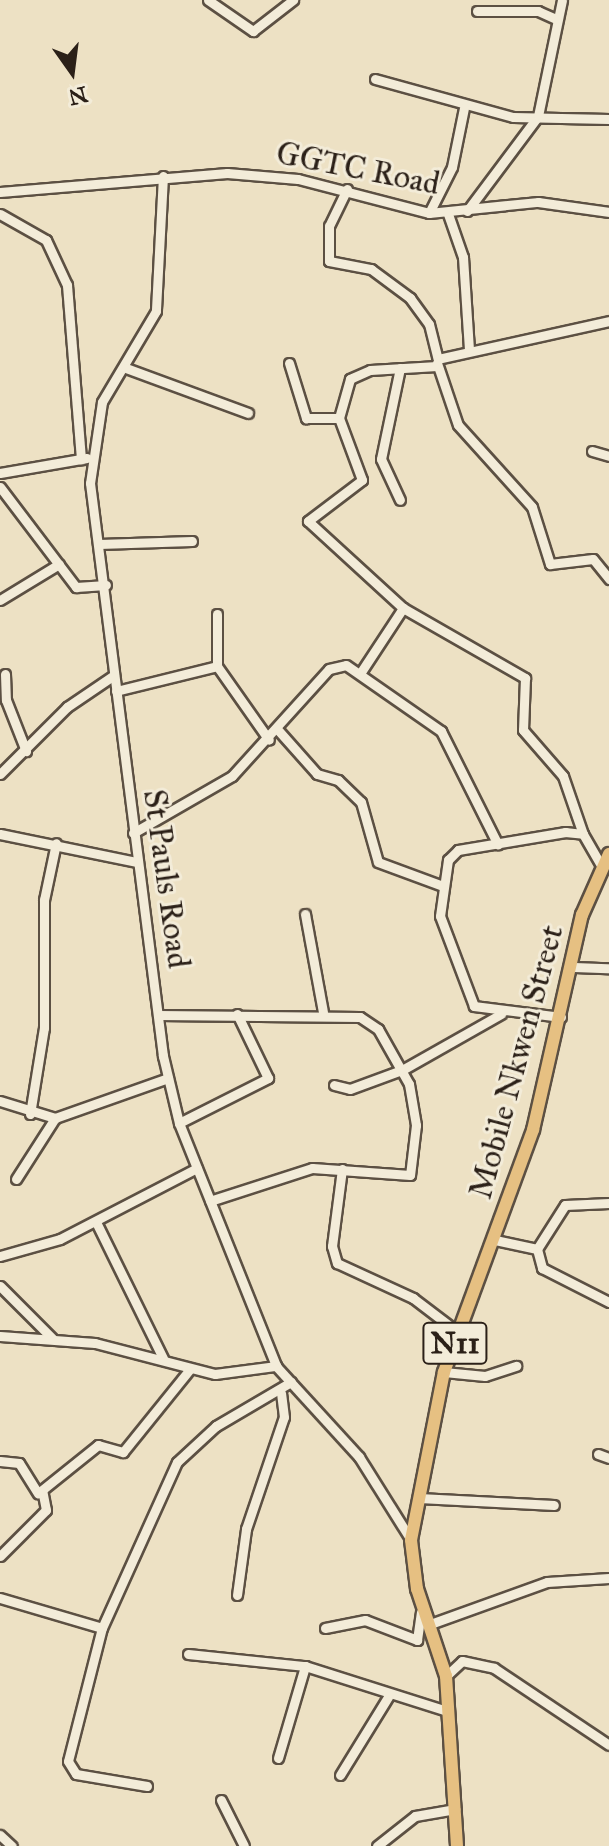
<!DOCTYPE html>
<html>
<head>
<meta charset="utf-8">
<style>
  body { margin:0 }
  #map { position:relative; width:609px; height:1846px; overflow:hidden; background:#ede1c4; font-family:"IM FELL Great Primer",serif }
  div>[style] { position:absolute }
  [style*='--x'] { left:calc(var(--x)*1px); top:calc(var(--y)*1px); width:calc(var(--w)*1px); rotate:calc(var(--a)*1deg) }
  .roads { filter:drop-shadow(2px 0 #5c5043) drop-shadow(-2px 0 #5c5043) drop-shadow(0 2px #5c5043) drop-shadow(0 -2px #5c5043) }
  .minor>* { height:9px; margin:-4.5px; padding:0 4.5px; transform-origin:4.5px; border-radius:4.5px; background:#f3ecd9 }
  .highway>* { height:12px; margin:-6px; padding:0 6px; transform-origin:6px; border-radius:6px; background:#e6c082 }
  span { translate:-50% -50%; white-space:nowrap; text-align:center; line-height:1.15; -webkit-text-stroke:6px #f3ecd9; paint-order:stroke }
  .shield-label span { padding:2px 6px; background:#f3ecd9; border:2px solid; border-radius:6px; -webkit-text-stroke-width:0 }
  .shield-label { font-size:30px; color:#2b2018; font-weight:700 }
  .street-label { font-size:32px; color:#2b2018 }
  .north { position:absolute; left:32px; top:32px; width:80px; height:80px; -webkit-text-stroke:6px #f3ecd9; paint-order:stroke; rotate:166deg; font-size:22px; font-weight:700; line-height:32px; text-align:center; color:#2b2018 }
  .north::after { content:''; display:block; margin:auto; width:28px; height:36px; background:#2b2018; clip-path:polygon(50% 0,100% 100%,50% 72%,0 100%) }
</style>
</head>
<body>
<div id="map">
  <div class="roads">
    <div class="minor">
      <i style="--x:208;--y:0;--w:55;--a:34.6"></i>
      <i style="--x:253;--y:31;--w:51;--a:-37.8"></i>
      <i style="--x:477;--y:11;--w:61;--a:0"></i>
      <i style="--x:538;--y:11;--w:20;--a:24"></i>
      <i style="--x:375;--y:79;--w:143;--a:15.4"></i>
      <i style="--x:513;--y:117;--w:96;--a:1.2"></i>
      <i style="--x:163;--y:176;--w:135;--a:93"></i>
      <i style="--x:156;--y:311;--w:106;--a:120.7"></i>
      <i style="--x:102;--y:402;--w:82;--a:98.4"></i>
      <i style="--x:90;--y:483;--w:578;--a:82.74"></i>
      <i style="--x:163;--y:1056;--w:69;--a:76.6"></i>
      <i style="--x:179;--y:1123;--w:262;--a:68.2"></i>
      <i style="--x:276;--y:1366;--w:123;--a:47.6"></i>
      <i style="--x:359;--y:1457;--w:98;--a:57.9"></i>
      <i style="--x:347;--y:189;--w:41;--a:115.9"></i>
      <i style="--x:329;--y:226;--w:35;--a:90"></i>
      <i style="--x:329;--y:261;--w:43;--a:10.8"></i>
      <i style="--x:371;--y:269;--w:49;--a:36.6"></i>
      <i style="--x:410;--y:298;--w:32;--a:54"></i>
      <i style="--x:429;--y:324;--w:36;--a:76"></i>
      <i style="--x:438;--y:359;--w:175;--a:-12.5"></i>
      <i style="--x:0;--y:192;--w:228;--a:-4.8"></i>
      <i style="--x:227;--y:173;--w:71;--a:4.8"></i>
      <i style="--x:298;--y:179;--w:135;--a:14.5"></i>
      <i style="--x:429;--y:213;--w:110;--a:-5.8"></i>
      <i style="--x:538;--y:202;--w:72;--a:8"></i>
      <i style="--x:467;--y:211;--w:119;--a:-53.2"></i>
      <i style="--x:538;--y:116;--w:118;--a:-78.3"></i>
      <i style="--x:429;--y:213;--w:51;--a:-63.4"></i>
      <i style="--x:452;--y:167;--w:60;--a:-78.5"></i>
      <i style="--x:0;--y:214;--w:53;--a:29.5"></i>
      <i style="--x:46;--y:240;--w:50;--a:65"></i>
      <i style="--x:67;--y:285;--w:175;--a:85.4"></i>
      <i style="--x:448;--y:214;--w:46;--a:70.8"></i>
      <i style="--x:463;--y:257;--w:93;--a:86.3"></i>
      <i style="--x:289;--y:363;--w:58;--a:72.8"></i>
      <i style="--x:306;--y:418;--w:33;--a:0"></i>
      <i style="--x:437;--y:363;--w:65;--a:71.3"></i>
      <i style="--x:458;--y:425;--w:110;--a:47.9"></i>
      <i style="--x:532;--y:507;--w:60;--a:72.5"></i>
      <i style="--x:550;--y:564;--w:43;--a:-6.6"></i>
      <i style="--x:593;--y:559;--w:26;--a:51"></i>
      <i style="--x:437;--y:366;--w:67;--a:176.6"></i>
      <i style="--x:370;--y:370;--w:22;--a:156"></i>
      <i style="--x:350;--y:379;--w:41;--a:105.8"></i>
      <i style="--x:339;--y:418;--w:66;--a:69.6"></i>
      <i style="--x:362;--y:480;--w:68;--a:142.8"></i>
      <i style="--x:308;--y:521;--w:129;--a:42.5"></i>
      <i style="--x:403;--y:608;--w:141;--a:29.8"></i>
      <i style="--x:525;--y:678;--w:52;--a:92.2"></i>
      <i style="--x:523;--y:730;--w:61;--a:49"></i>
      <i style="--x:563;--y:776;--w:61;--a:71"></i>
      <i style="--x:126;--y:368;--w:130;--a:20.2"></i>
      <i style="--x:400;--y:368;--w:93;--a:101.8"></i>
      <i style="--x:381;--y:459;--w:45;--a:65.1"></i>
      <i style="--x:592;--y:451;--w:18;--a:16"></i>
      <i style="--x:0;--y:473;--w:88;--a:-9.8"></i>
      <i style="--x:0;--y:487;--w:126;--a:52.8"></i>
      <i style="--x:76;--y:587;--w:30;--a:-4"></i>
      <i style="--x:99;--y:544;--w:93;--a:-1.8"></i>
      <i style="--x:0;--y:600;--w:69;--a:-31.4"></i>
      <i style="--x:217;--y:614;--w:52;--a:90"></i>
      <i style="--x:217;--y:666;--w:90;--a:54.9"></i>
      <i style="--x:361;--y:672;--w:77;--a:-56.7"></i>
      <i style="--x:5;--y:674;--w:26;--a:88"></i>
      <i style="--x:6;--y:700;--w:55;--a:68.6"></i>
      <i style="--x:116;--y:691;--w:104;--a:-13.9"></i>
      <i style="--x:278;--y:730;--w:59;--a:48.4"></i>
      <i style="--x:317;--y:774;--w:22;--a:16"></i>
      <i style="--x:338;--y:780;--w:32;--a:44"></i>
      <i style="--x:361;--y:802;--w:62;--a:74.2"></i>
      <i style="--x:378;--y:862;--w:69;--a:20.3"></i>
      <i style="--x:0;--y:774;--w:95;--a:-45"></i>
      <i style="--x:67;--y:707;--w:57;--a:-34.2"></i>
      <i style="--x:133;--y:833;--w:114;--a:-29.9"></i>
      <i style="--x:232;--y:776;--w:144;--a:-47.8"></i>
      <i style="--x:329;--y:669;--w:17;--a:-13"></i>
      <i style="--x:346;--y:665;--w:116;--a:34.8"></i>
      <i style="--x:441;--y:731;--w:127;--a:63.4"></i>
      <i style="--x:0;--y:834;--w:140;--a:11.6"></i>
      <i style="--x:305;--y:914;--w:100;--a:79.6"></i>
      <i style="--x:572;--y:967;--w:37;--a:2"></i>
      <i style="--x:158;--y:1015;--w:202;--a:0.6"></i>
      <i style="--x:360;--y:1017;--w:22;--a:34"></i>
      <i style="--x:378;--y:1029;--w:63;--a:60.6"></i>
      <i style="--x:409;--y:1084;--w:42;--a:80.3"></i>
      <i style="--x:416;--y:1125;--w:50;--a:96.8"></i>
      <i style="--x:410;--y:1175;--w:98;--a:-175.9"></i>
      <i style="--x:312;--y:1168;--w:107;--a:162.1"></i>
      <i style="--x:561;--y:1017;--w:88;--a:-172.8"></i>
      <i style="--x:474;--y:1006;--w:96;--a:-110.7"></i>
      <i style="--x:440;--y:916;--w:57;--a:-81.9"></i>
      <i style="--x:448;--y:860;--w:14;--a:-45"></i>
      <i style="--x:458;--y:850;--w:109;--a:-9.5"></i>
      <i style="--x:565;--y:832;--w:18;--a:6"></i>
      <i style="--x:583;--y:834;--w:36;--a:60"></i>
      <i style="--x:334;--y:1085;--w:16;--a:14"></i>
      <i style="--x:350;--y:1089;--w:55;--a:-20.1"></i>
      <i style="--x:402;--y:1070;--w:114;--a:-29.5"></i>
      <i style="--x:0;--y:1101;--w:58;--a:17.2"></i>
      <i style="--x:55;--y:1118;--w:120;--a:-19.5"></i>
      <i style="--x:30;--y:1114;--w:87;--a:-80.8"></i>
      <i style="--x:44;--y:1028;--w:128;--a:-90"></i>
      <i style="--x:44;--y:900;--w:58;--a:-78.1"></i>
      <i style="--x:179;--y:1123;--w:100;--a:-26.8"></i>
      <i style="--x:268;--y:1078;--w:71;--a:-115.8"></i>
      <i style="--x:342;--y:1169;--w:78;--a:97.4"></i>
      <i style="--x:332;--y:1246;--w:18;--a:74"></i>
      <i style="--x:337;--y:1263;--w:84;--a:24.7"></i>
      <i style="--x:413;--y:1298;--w:58;--a:37.3"></i>
      <i style="--x:16;--y:1179;--w:72;--a:-57.4"></i>
      <i style="--x:609;--y:1203;--w:44;--a:177.4"></i>
      <i style="--x:565;--y:1205;--w:52;--a:122.5"></i>
      <i style="--x:537;--y:1249;--w:20;--a:75"></i>
      <i style="--x:542;--y:1268;--w:75;--a:26.9"></i>
      <i style="--x:96;--y:1222;--w:152;--a:63.8"></i>
      <i style="--x:495;--y:1240;--w:43;--a:12.1"></i>
      <i style="--x:0;--y:1256;--w:62;--a:-15.8"></i>
      <i style="--x:60;--y:1239;--w:154;--a:-27.4"></i>
      <i style="--x:0;--y:1286;--w:74;--a:45"></i>
      <i style="--x:0;--y:1336;--w:95;--a:4.2"></i>
      <i style="--x:95;--y:1343;--w:124;--a:14.5"></i>
      <i style="--x:215;--y:1374;--w:62;--a:-7.5"></i>
      <i style="--x:444;--y:1372;--w:41;--a:5.6"></i>
      <i style="--x:485;--y:1376;--w:33;--a:-18"></i>
      <i style="--x:598;--y:1454;--w:12;--a:20"></i>
      <i style="--x:0;--y:1461;--w:19;--a:6"></i>
      <i style="--x:19;--y:1463;--w:36;--a:58"></i>
      <i style="--x:419;--y:1498;--w:135;--a:3"></i>
      <i style="--x:0;--y:1556;--w:65;--a:-45"></i>
      <i style="--x:46;--y:1510;--w:20;--a:-101"></i>
      <i style="--x:42;--y:1490;--w:72;--a:-38.8"></i>
      <i style="--x:98;--y:1445;--w:26;--a:16"></i>
      <i style="--x:123;--y:1452;--w:107;--a:-51.1"></i>
      <i style="--x:237;--y:1595;--w:67;--a:-82.2"></i>
      <i style="--x:246;--y:1529;--w:118;--a:-71.3"></i>
      <i style="--x:284;--y:1417;--w:24;--a:-97"></i>
      <i style="--x:0;--y:1598;--w:106;--a:16.4"></i>
      <i style="--x:433;--y:1623;--w:121;--a:-19.8"></i>
      <i style="--x:547;--y:1582;--w:62;--a:-3.7"></i>
      <i style="--x:325;--y:1628;--w:41;--a:-11.3"></i>
      <i style="--x:365;--y:1620;--w:56;--a:21"></i>
      <i style="--x:417;--y:1640;--w:28;--a:-82"></i>
      <i style="--x:188;--y:1654;--w:118;--a:5.9"></i>
      <i style="--x:305;--y:1666;--w:149;--a:17.6"></i>
      <i style="--x:446;--y:1676;--w:22;--a:-43"></i>
      <i style="--x:462;--y:1661;--w:33;--a:12"></i>
      <i style="--x:494;--y:1668;--w:138;--a:33.8"></i>
      <i style="--x:278;--y:1758;--w:96;--a:-73.6"></i>
      <i style="--x:340;--y:1775;--w:92;--a:-58.4"></i>
      <i style="--x:147;--y:1786;--w:72;--a:-170.4"></i>
      <i style="--x:76;--y:1774;--w:15;--a:-122"></i>
      <i style="--x:68;--y:1761;--w:137;--a:-75.7"></i>
      <i style="--x:102;--y:1628;--w:182;--a:-65.7"></i>
      <i style="--x:177;--y:1462;--w:53;--a:-42.7"></i>
      <i style="--x:216;--y:1426;--w:87;--a:-30.4"></i>
      <i style="--x:221;--y:1800;--w:51;--a:63.4"></i>
      <i style="--x:0;--y:1835;--w:16;--a:43"></i>
      <i style="--x:377;--y:1846;--w:48;--a:-38.3"></i>
      <i style="--x:415;--y:1816;--w:41;--a:-9.9"></i>
    </div>
    <div class="highway">
      <i style="--x:457;--y:1846;--w:170;--a:-93.7"></i>
      <i style="--x:446;--y:1676;--w:92;--a:-108.4"></i>
      <i style="--x:417;--y:1589;--w:49;--a:-97"></i>
      <i style="--x:411;--y:1540;--w:171;--a:-78.9"></i>
      <i style="--x:444;--y:1372;--w:258;--a:-69.8"></i>
      <i style="--x:533;--y:1130;--w:221;--a:-77.2"></i>
      <i style="--x:582;--y:915;--w:67;--a:-66.1"></i>
    </div>
  </div>
  <div class="shield-label">
    <span style="left:455px;top:1343px">N11</span>
  </div>
  <div class="street-label">
    <span style="left:358px;top:169px;rotate:11deg">GGTC Road</span>
    <span style="left:166px;top:879px;rotate:82deg">St Pauls Road</span>
    <span style="left:517px;top:1062px;rotate:-75deg">Mobile Nkwen Street</span>
  </div>
  <div class="north">N</div>
</div>
</body>
</html>
